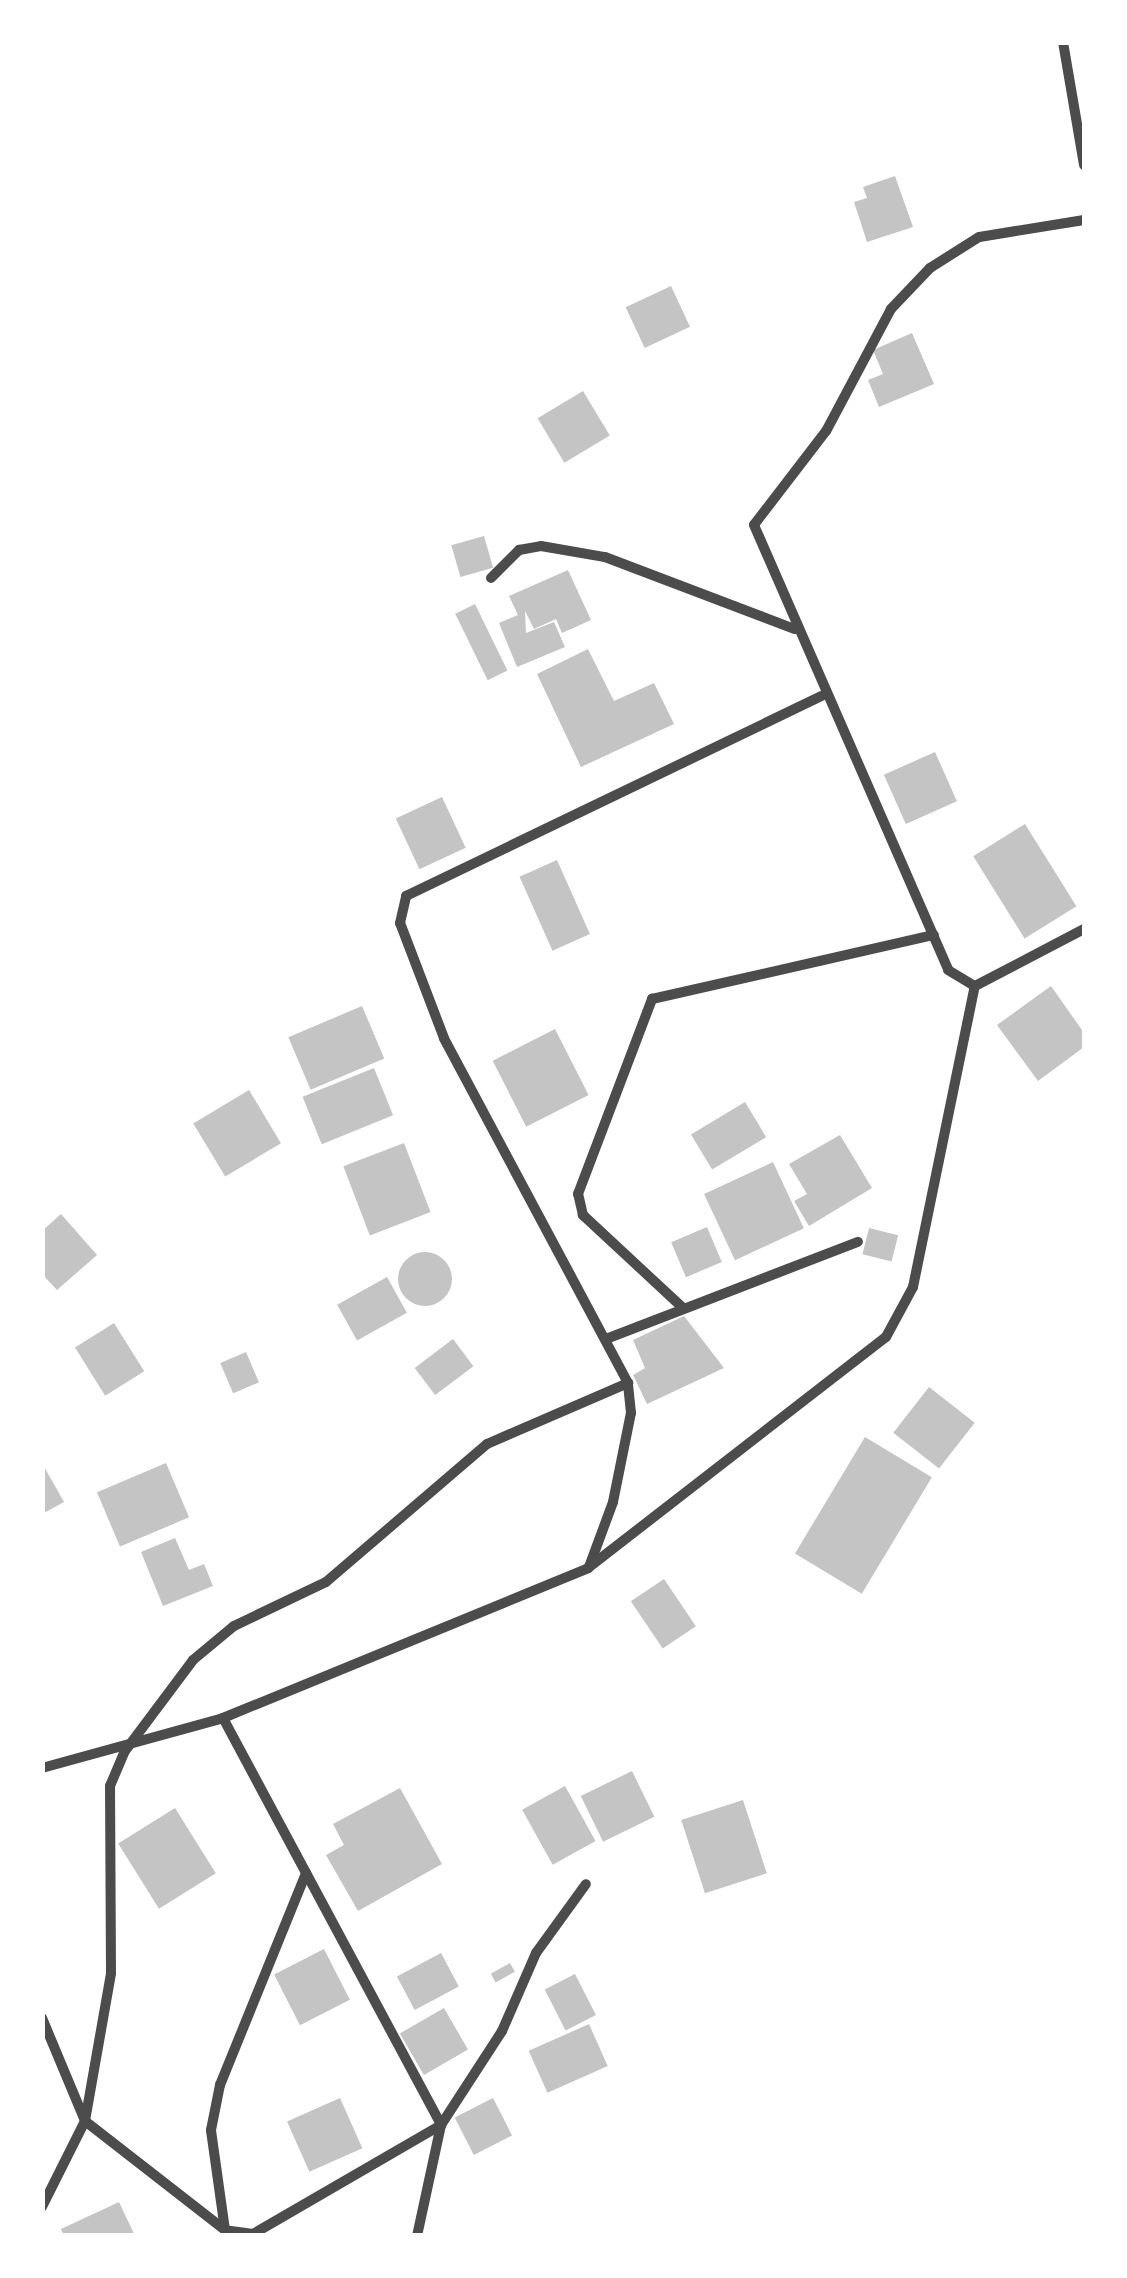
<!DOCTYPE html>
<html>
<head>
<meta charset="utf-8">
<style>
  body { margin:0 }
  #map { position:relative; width:1127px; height:2278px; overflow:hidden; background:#fff; font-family:"Libre Baskerville",serif }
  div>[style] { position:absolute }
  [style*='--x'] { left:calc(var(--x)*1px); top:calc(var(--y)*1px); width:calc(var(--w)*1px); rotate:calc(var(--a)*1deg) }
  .building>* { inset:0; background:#c4c4c4; transform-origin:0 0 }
  .round { border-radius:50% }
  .minor>* { height:10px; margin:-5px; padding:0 5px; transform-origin:5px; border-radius:5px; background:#4c4c4c }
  span { translate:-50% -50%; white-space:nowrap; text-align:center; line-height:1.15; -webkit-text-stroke:10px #fff; paint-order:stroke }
  .frame { position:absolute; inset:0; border:45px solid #fff; pointer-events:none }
</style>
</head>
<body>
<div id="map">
  <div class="building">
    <i style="clip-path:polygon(895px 176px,913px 227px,867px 242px,854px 202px,867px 198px,863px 187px)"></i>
    <i style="left:671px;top:286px;width:45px;height:50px;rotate:65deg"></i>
    <i style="clip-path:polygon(912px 333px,934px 384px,879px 407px,868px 380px,883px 374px,873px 350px)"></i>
    <i style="left:583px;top:391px;width:52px;height:53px;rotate:59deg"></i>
    <i style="left:484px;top:536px;width:33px;height:34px;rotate:74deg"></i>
    <i style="clip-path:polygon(568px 570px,591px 620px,562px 633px,556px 619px,534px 629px,525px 611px,526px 633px,554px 622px,565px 647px,517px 667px,499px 623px,518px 615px,509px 596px)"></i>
    <i style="left:475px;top:604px;width:74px;height:22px;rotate:64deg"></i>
    <i style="clip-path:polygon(588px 649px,614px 701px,654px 683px,674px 724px,581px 767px,537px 674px)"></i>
    <i style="left:935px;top:752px;width:54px;height:56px;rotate:66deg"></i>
    <i style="left:442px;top:797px;width:56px;height:51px;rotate:65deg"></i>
    <i style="left:1025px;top:824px;width:97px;height:61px;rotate:58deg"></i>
    <i style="left:557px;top:860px;width:81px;height:41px;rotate:66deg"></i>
    <i style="clip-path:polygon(1051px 986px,1084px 1033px,1084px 1047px,1038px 1081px,997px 1025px)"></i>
    <i style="left:362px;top:1006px;width:57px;height:80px;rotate:67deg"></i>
    <i style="left:555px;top:1029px;width:74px;height:70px;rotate:63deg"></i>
    <i style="left:374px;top:1068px;width:51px;height:77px;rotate:68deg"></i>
    <i style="left:249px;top:1090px;width:62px;height:65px;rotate:59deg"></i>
    <i style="left:745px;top:1102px;width:41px;height:63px;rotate:59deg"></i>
    <i style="clip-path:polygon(840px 1135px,872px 1188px,809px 1226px,794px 1201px,807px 1194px,789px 1164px)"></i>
    <i style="left:404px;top:1143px;width:74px;height:65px;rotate:69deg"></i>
    <i style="left:773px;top:1162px;width:73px;height:76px;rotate:65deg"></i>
    <i style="clip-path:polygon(61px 1214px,97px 1255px,57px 1290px,42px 1274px,42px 1231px)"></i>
    <i style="left:707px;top:1227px;width:38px;height:39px;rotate:67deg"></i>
    <i style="left:869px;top:1228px;width:30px;height:27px;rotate:14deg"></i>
    <i class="round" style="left:398px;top:1252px;width:54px;height:54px"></i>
    <i style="left:387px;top:1277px;width:41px;height:57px;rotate:61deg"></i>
    <i style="clip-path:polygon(684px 1316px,724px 1368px,647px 1404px,633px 1375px,645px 1368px,633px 1340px)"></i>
    <i style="left:114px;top:1323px;width:57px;height:46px;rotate:58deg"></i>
    <i style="left:453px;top:1339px;width:34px;height:48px;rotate:53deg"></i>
    <i style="left:246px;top:1352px;width:33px;height:28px;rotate:67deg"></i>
    <i style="left:929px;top:1387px;width:58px;height:58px;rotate:38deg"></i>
    <i style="left:865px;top:1437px;width:78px;height:136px;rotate:31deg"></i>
    <i style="clip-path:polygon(42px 1463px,64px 1502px,42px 1514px)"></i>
    <i style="left:166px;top:1463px;width:59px;height:75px;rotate:67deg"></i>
    <i style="clip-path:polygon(175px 1538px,189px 1570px,204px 1564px,213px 1586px,163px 1606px,141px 1552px)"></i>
    <i style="left:664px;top:1579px;width:57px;height:40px;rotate:56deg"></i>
    <i style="left:632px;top:1771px;width:51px;height:57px;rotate:64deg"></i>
    <i style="left:565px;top:1786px;width:63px;height:49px;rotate:61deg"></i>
    <i style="clip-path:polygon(400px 1788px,442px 1864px,358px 1911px,326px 1855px,344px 1845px,333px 1824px)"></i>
    <i style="left:743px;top:1800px;width:77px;height:65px;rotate:72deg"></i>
    <i style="left:175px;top:1808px;width:77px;height:67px;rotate:58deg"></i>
    <i style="left:324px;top:1949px;width:57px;height:56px;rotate:63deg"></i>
    <i style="left:441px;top:1953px;width:38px;height:50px;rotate:62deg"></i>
    <i style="left:510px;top:1963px;width:10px;height:22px;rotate:61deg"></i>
    <i style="left:575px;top:1974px;width:46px;height:34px;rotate:63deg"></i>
    <i style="left:444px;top:2008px;width:48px;height:51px;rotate:60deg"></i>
    <i style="left:589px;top:2024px;width:46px;height:66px;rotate:66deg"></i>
    <i style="left:340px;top:2098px;width:55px;height:58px;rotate:66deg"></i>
    <i style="left:493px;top:2098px;width:42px;height:43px;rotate:63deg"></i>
    <i style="clip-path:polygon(119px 2202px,135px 2236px,64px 2236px,61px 2229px)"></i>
  </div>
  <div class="minor">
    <i style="--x:1063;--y:42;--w:125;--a:80.3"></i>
    <i style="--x:1084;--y:220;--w:106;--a:170.8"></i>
    <i style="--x:979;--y:237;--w:58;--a:147.7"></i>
    <i style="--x:930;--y:268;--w:57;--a:133.6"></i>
    <i style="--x:891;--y:309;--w:138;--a:118"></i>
    <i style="--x:826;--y:431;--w:118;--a:127.5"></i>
    <i style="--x:754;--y:525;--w:485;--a:66.4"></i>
    <i style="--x:948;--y:970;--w:31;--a:31"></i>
    <i style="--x:975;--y:986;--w:123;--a:-27.6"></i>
    <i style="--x:491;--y:578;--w:40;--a:-45"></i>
    <i style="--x:519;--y:550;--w:22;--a:-10"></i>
    <i style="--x:541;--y:546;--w:65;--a:9.8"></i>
    <i style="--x:605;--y:557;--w:203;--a:20.8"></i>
    <i style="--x:683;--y:1308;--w:137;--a:-137.1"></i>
    <i style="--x:583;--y:1215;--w:22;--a:-103"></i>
    <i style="--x:578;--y:1194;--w:209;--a:-69.2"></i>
    <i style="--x:652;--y:999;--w:289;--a:-12.8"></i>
    <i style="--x:606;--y:1339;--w:270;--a:-21.1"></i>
    <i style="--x:589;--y:1567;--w:69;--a:-69.7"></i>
    <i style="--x:613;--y:1502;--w:91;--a:-78.6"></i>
    <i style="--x:631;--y:1413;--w:30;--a:-96"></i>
    <i style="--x:628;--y:1383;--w:391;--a:-118.1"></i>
    <i style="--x:444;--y:1038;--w:123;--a:-110.9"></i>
    <i style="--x:400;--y:923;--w:28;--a:-77"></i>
    <i style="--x:406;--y:896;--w:461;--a:-25.7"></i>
    <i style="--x:223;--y:1718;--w:462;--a:61.8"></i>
    <i style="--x:441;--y:2125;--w:217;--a:149.9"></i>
    <i style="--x:253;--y:2234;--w:28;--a:-172"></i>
    <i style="--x:225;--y:2230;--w:177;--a:-142.1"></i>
    <i style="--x:85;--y:2121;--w:150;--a:-80"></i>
    <i style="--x:111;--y:1973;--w:187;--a:-90.3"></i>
    <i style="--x:110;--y:1786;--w:38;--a:-67"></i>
    <i style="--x:125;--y:1751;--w:114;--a:-53.2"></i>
    <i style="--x:193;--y:1660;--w:53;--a:-39.7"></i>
    <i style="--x:234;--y:1626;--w:102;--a:-25.6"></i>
    <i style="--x:326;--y:1582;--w:212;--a:-40.6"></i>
    <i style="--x:487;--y:1444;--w:154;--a:-23.4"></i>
    <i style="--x:42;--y:1768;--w:188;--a:-15.4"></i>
    <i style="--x:223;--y:1718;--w:395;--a:-22.3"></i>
    <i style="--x:588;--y:1568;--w:377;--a:-37.8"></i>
    <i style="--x:886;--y:1337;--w:57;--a:-61.6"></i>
    <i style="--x:913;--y:1287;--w:307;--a:-78.4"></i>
    <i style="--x:42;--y:2018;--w:112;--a:67.3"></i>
    <i style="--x:85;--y:2121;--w:96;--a:116.6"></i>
    <i style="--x:225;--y:2230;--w:101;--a:-98"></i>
    <i style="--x:211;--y:2130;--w:46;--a:-78.7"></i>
    <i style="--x:220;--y:2085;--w:229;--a:-67.9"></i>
    <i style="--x:417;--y:2236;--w:114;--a:-77.8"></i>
    <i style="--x:441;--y:2125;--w:112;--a:-57"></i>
    <i style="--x:502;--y:2031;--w:85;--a:-66.4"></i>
    <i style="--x:536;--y:1953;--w:85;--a:-54.1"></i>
  </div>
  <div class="frame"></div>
</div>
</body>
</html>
